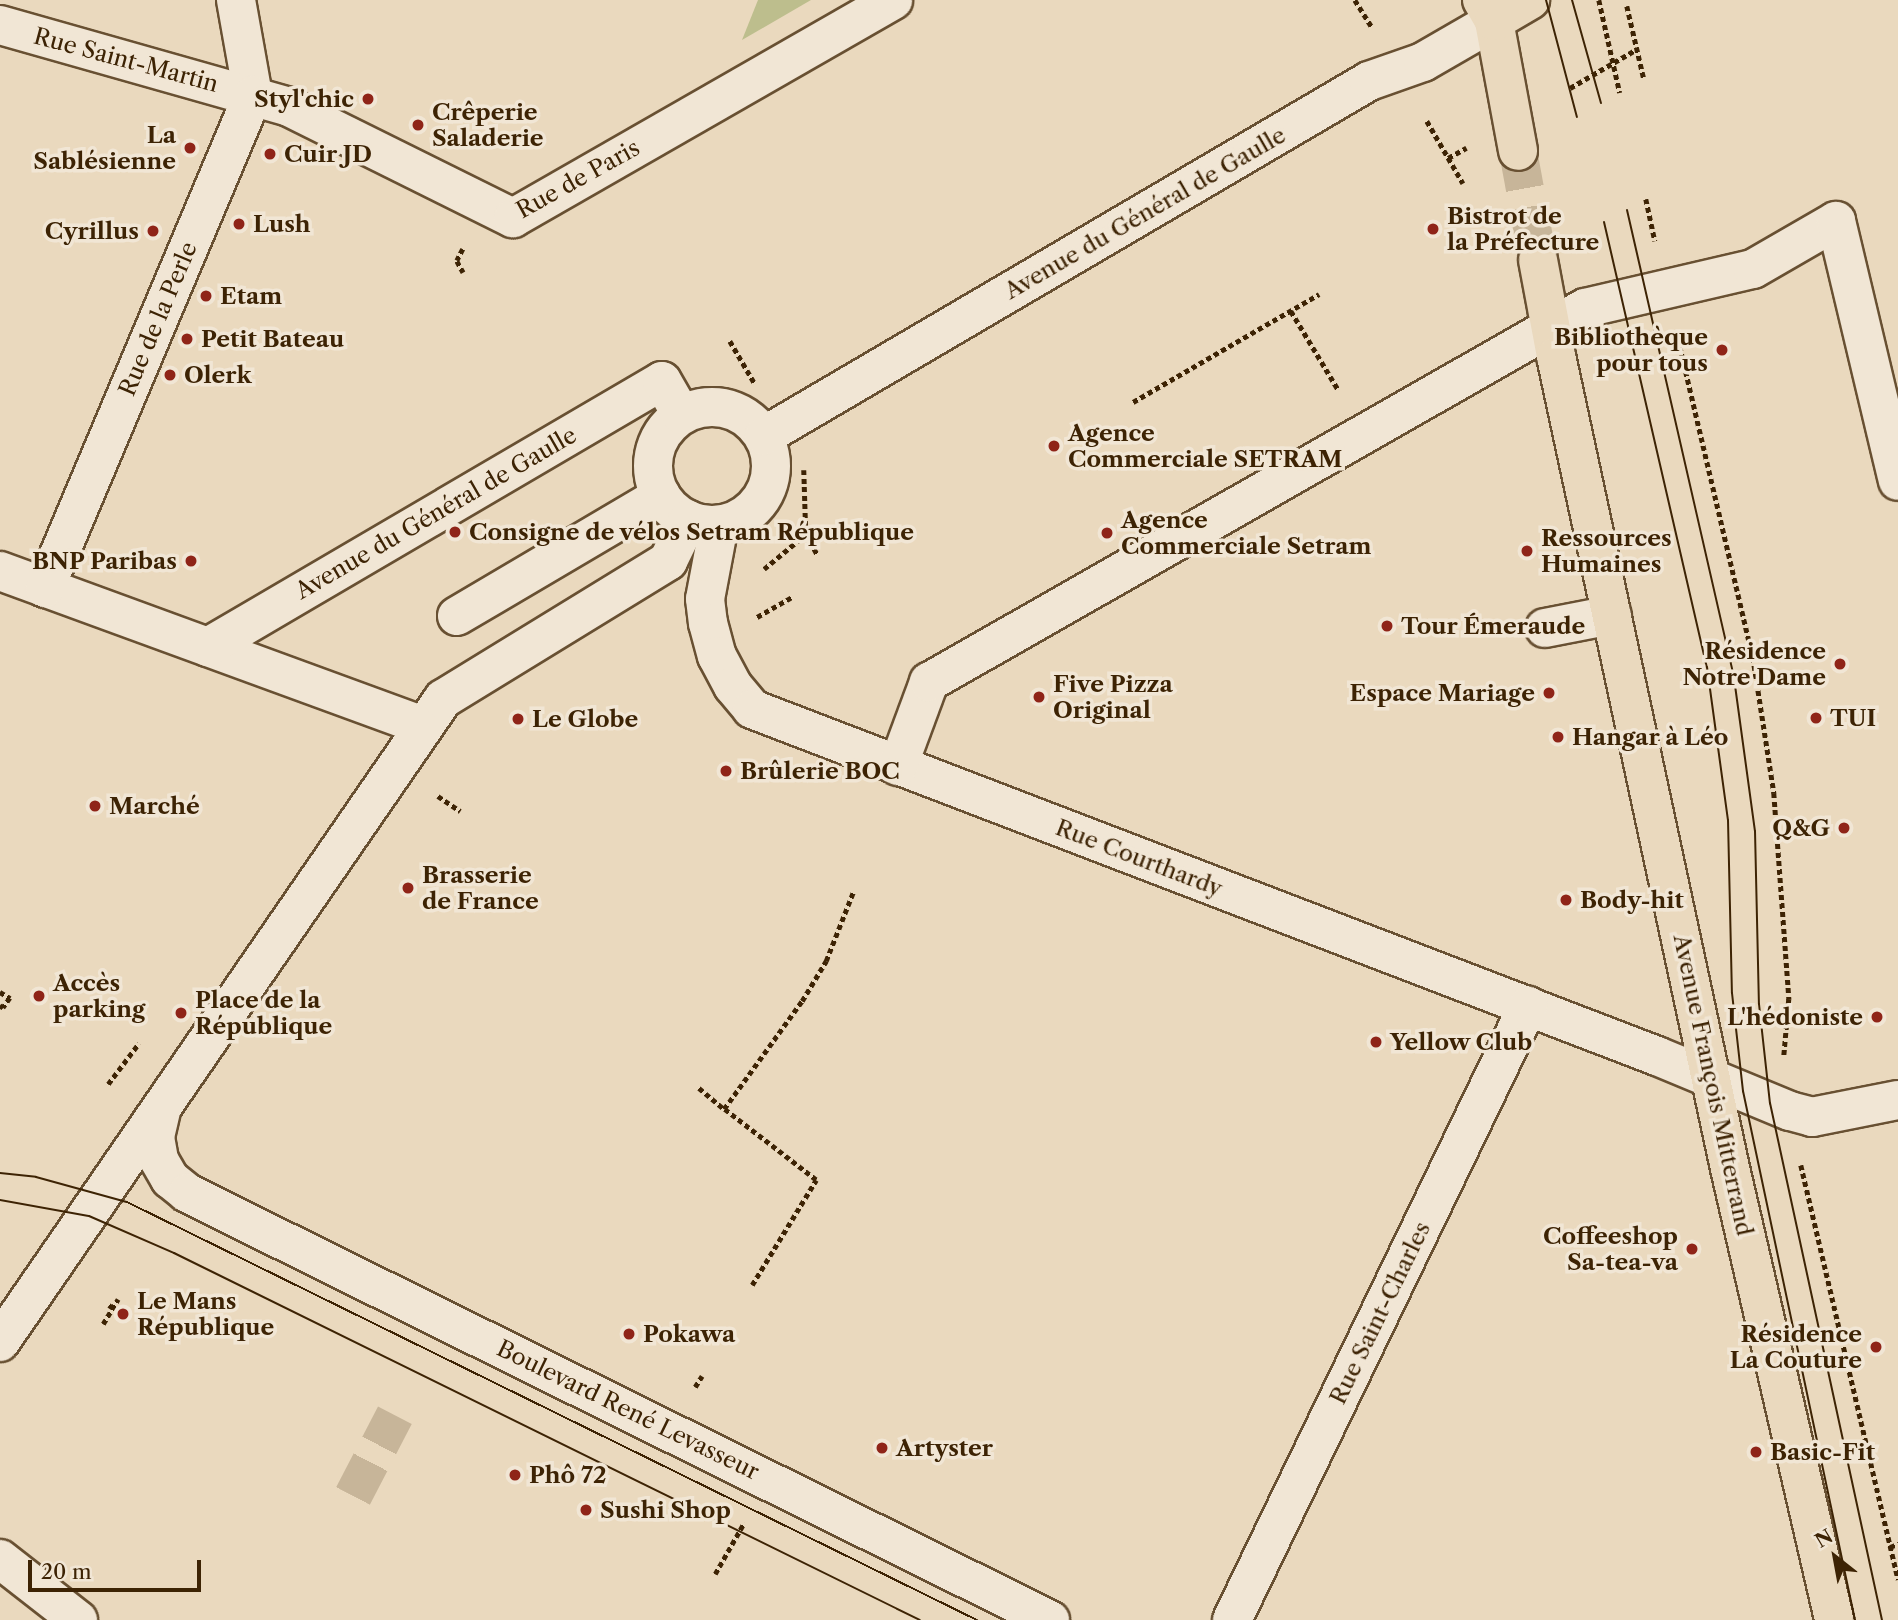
<!DOCTYPE html>
<html>
<head>
<meta charset="utf-8">
<style>
  body { margin:0 }
  #map { position:relative; width:1898px; height:1620px; overflow:hidden; background:#ead9be; font-family:"Libre Caslon Text",serif }
  div>[style] { position:absolute }
  [style*='--x'] { left:calc(var(--x)*1px); top:calc(var(--y)*1px); width:calc(var(--w)*1px); rotate:calc(var(--a)*1deg) }
  .green>* { inset:0; background:#bdbe8d }
  .minor-tunnel>* { height:38px; margin-top:-19px; transform-origin:0; background:repeating-linear-gradient(90deg,#c7b599 0 38px,transparent 0 57px) }
  .major-tunnel>* { height:38px; margin-top:-19px; transform-origin:0; background:repeating-linear-gradient(90deg,#c7b599 0 38px,transparent 0 57px) }
  .path>* { height:4.5px; margin-top:-2.25px; transform-origin:0; background:repeating-linear-gradient(90deg,#3d2304 0 5px,transparent 0 8.5px) }
  .roads { filter:drop-shadow(2px 0 #685032) drop-shadow(-2px 0 #685032) drop-shadow(0 2px #685032) drop-shadow(0 -2px #685032) }
  .minor>* { height:38px; margin:-19px; padding:0 19px; transform-origin:19px; border-radius:19px; background:#f1e6d5 }
  .minor>.ring { margin:-19px; padding:0; box-sizing:content-box; background:none; border:38px solid #f1e6d5; border-radius:50% }
  .major>* { height:38px; margin:-19px; padding:0 19px; transform-origin:19px; border-radius:19px; background:#ead9be }
  .tram>* { height:2px; margin:-1px; padding:0 1px; transform-origin:1px; border-radius:1px; background:#3d2304 }
  .dots>* { width:19px; height:19px; translate:-50% -50%; box-sizing:border-box; border:4px solid #f1e6d5; border-radius:50% }
  span { translate:-50% -50%; white-space:nowrap; text-align:center; line-height:1.15; -webkit-text-stroke:7px #f1e6d5; paint-order:stroke }
  .street-label { font-size:23px; color:#3d2304 }
  .poi-label { font-size:23px; color:#3d2304; font-weight:700 }
  .right { translate:-100% -50%; text-align:right }
  .left { translate:0 -50%; text-align:left }
  .north { position:absolute; left:1800px; top:1522px; width:70px; height:70px; -webkit-text-stroke:5px #f1e6d5; paint-order:stroke; rotate:329deg; font-size:19px; font-weight:700; line-height:28px; text-align:center; color:#3d2304 }
  .north::after { content:''; display:block; margin:auto; width:24px; height:32px; background:#3d2304; clip-path:polygon(50% 0,100% 100%,50% 72%,0 100%) }
  .scale { position:absolute; left:28px; top:1560px; width:173px; height:32px; box-sizing:border-box; border:4px solid #3d2304; border-top:0; padding-left:9px; font-size:21px; line-height:24px; white-space:nowrap; color:#3d2304; -webkit-text-stroke:5px #f1e6d5; paint-order:stroke }
</style>
</head>
<body>
<div id="map">
  <div class="green">
    <i style="clip-path:polygon(758px 0,811px 0,742px 40px)"></i>
  </div>
  <div class="minor-tunnel">
    <i style="--x:353;--y:1496;--w:91;--a:-62.6"></i>
  </div>
  <div class="major-tunnel">
    <i style="--x:1518;--y:151;--w:111;--a:79.6"></i>
  </div>
  <div class="path">
    <i style="--x:1355;--y:0;--w:31;--a:58"></i>
    <i style="--x:1599;--y:0;--w:95;--a:77.3"></i>
    <i style="--x:1627;--y:6;--w:75;--a:76.9"></i>
    <i style="--x:1570;--y:88;--w:78;--a:-30.2"></i>
    <i style="--x:1427;--y:121;--w:72;--a:59.9"></i>
    <i style="--x:1448;--y:158;--w:21;--a:-29"></i>
    <i style="--x:1646;--y:199;--w:43;--a:77.9"></i>
    <i style="--x:463;--y:249;--w:13;--a:117"></i>
    <i style="--x:457;--y:261;--w:13;--a:61"></i>
    <i style="--x:1291;--y:311;--w:93;--a:59"></i>
    <i style="--x:1678;--y:338;--w:328;--a:76.8"></i>
    <i style="--x:1753;--y:657;--w:138;--a:81.2"></i>
    <i style="--x:1774;--y:793;--w:207;--a:85.8"></i>
    <i style="--x:1789;--y:999;--w:57;--a:95"></i>
    <i style="--x:730;--y:341;--w:50;--a:59.8"></i>
    <i style="--x:1133;--y:402;--w:215;--a:-30.1"></i>
    <i style="--x:804;--y:470;--w:64;--a:88.2"></i>
    <i style="--x:806;--y:534;--w:23;--a:61"></i>
    <i style="--x:764;--y:569;--w:55;--a:-39.8"></i>
    <i style="--x:757;--y:617;--w:40;--a:-29.7"></i>
    <i style="--x:438;--y:796;--w:27;--a:34"></i>
    <i style="--x:0;--y:992;--w:12;--a:31"></i>
    <i style="--x:10;--y:998;--w:12;--a:125"></i>
    <i style="--x:3;--y:1008;--w:4;--a:-146"></i>
    <i style="--x:108;--y:1084;--w:51;--a:-52.9"></i>
    <i style="--x:699;--y:1088;--w:33;--a:40"></i>
    <i style="--x:1801;--y:1165;--w:426;--a:76.8"></i>
    <i style="--x:752;--y:1285;--w:123;--a:-58.6"></i>
    <i style="--x:816;--y:1180;--w:116;--a:-142.3"></i>
    <i style="--x:724;--y:1109;--w:133;--a:-54.2"></i>
    <i style="--x:802;--y:1001;--w:47;--a:-59"></i>
    <i style="--x:826;--y:961;--w:76;--a:-68.5"></i>
    <i style="--x:109;--y:1305;--w:11;--a:34"></i>
    <i style="--x:103;--y:1324;--w:29;--a:-59"></i>
    <i style="--x:695;--y:1387;--w:13;--a:-58"></i>
    <i style="--x:1890;--y:1547;--w:9;--a:-21"></i>
    <i style="--x:715;--y:1574;--w:59;--a:-60.4"></i>
  </div>
  <div class="roads">
    <div class="minor">
      <i style="--x:236;--y:0;--w:97;--a:79.9"></i>
      <i style="--x:0;--y:25;--w:300;--a:15.8"></i>
      <i style="--x:289;--y:107;--w:250;--a:26.4"></i>
      <i style="--x:513;--y:218;--w:438;--a:-29.8"></i>
      <i class="ring" style="left:653px;top:407px;width:80px;height:80px"></i>
      <i style="--x:764;--y:436;--w:701;--a:-30.4"></i>
      <i style="--x:1369;--y:81;--w:57;--a:-19.4"></i>
      <i style="--x:1423;--y:62;--w:82;--a:-30"></i>
      <i style="--x:719;--y:525;--w:75;--a:100.7"></i>
      <i style="--x:705;--y:599;--w:24;--a:83"></i>
      <i style="--x:708;--y:623;--w:34;--a:75"></i>
      <i style="--x:717;--y:656;--w:34;--a:62"></i>
      <i style="--x:733;--y:686;--w:30;--a:50"></i>
      <i style="--x:752;--y:709;--w:969;--a:20.98"></i>
      <i style="--x:1657;--y:1056;--w:144;--a:22.5"></i>
      <i style="--x:1790;--y:1111;--w:23;--a:15"></i>
      <i style="--x:1812;--y:1117;--w:88;--a:-11.2"></i>
      <i style="--x:0;--y:571;--w:451;--a:20.1"></i>
      <i style="--x:45;--y:588;--w:535;--a:-67.12"></i>
      <i style="--x:457;--y:616;--w:237;--a:-30.5"></i>
      <i style="--x:1545;--y:628;--w:68;--a:-11"></i>
      <i style="--x:208;--y:647;--w:526;--a:-30.37"></i>
      <i style="--x:662;--y:381;--w:39;--a:60"></i>
      <i style="--x:898;--y:766;--w:90;--a:-69.7"></i>
      <i style="--x:929;--y:682;--w:755;--a:-29.69"></i>
      <i style="--x:1585;--y:308;--w:172;--a:-13.1"></i>
      <i style="--x:1753;--y:269;--w:96;--a:-30"></i>
      <i style="--x:1836;--y:221;--w:267;--a:76.6"></i>
      <i style="--x:161;--y:1111;--w:27;--a:103"></i>
      <i style="--x:155;--y:1137;--w:23;--a:80"></i>
      <i style="--x:159;--y:1160;--w:22;--a:60"></i>
      <i style="--x:170;--y:1179;--w:22;--a:39"></i>
      <i style="--x:187;--y:1193;--w:963;--a:26.33"></i>
      <i style="--x:0;--y:1342;--w:781;--a:-55.43"></i>
      <i style="--x:443;--y:699;--w:264;--a:-31.5"></i>
      <i style="--x:668;--y:561;--w:46;--a:-64"></i>
      <i style="--x:0;--y:1559;--w:99;--a:38"></i>
      <i style="--x:1232;--y:1620;--w:682;--a:-64.26"></i>
    </div>
    <div class="major">
      <i style="--x:1482;--y:0;--w:24;--a:60"></i>
      <i style="--x:1494;--y:21;--w:132;--a:79.5"></i>
      <i style="--x:1494;--y:21;--w:42;--a:-30.3"></i>
      <i style="--x:1538;--y:260;--w:98;--a:79.4"></i>
      <i style="--x:1556;--y:356;--w:826;--a:77.91"></i>
      <i style="--x:1729;--y:1164;--w:468;--a:77"></i>
    </div>
  </div>
  <div class="tram">
    <i style="--x:1546;--y:0;--w:121;--a:75.2"></i>
    <i style="--x:1572;--y:0;--w:107;--a:74.3"></i>
    <i style="--x:1627;--y:210;--w:480;--a:77.1"></i>
    <i style="--x:1734;--y:678;--w:154;--a:82.2"></i>
    <i style="--x:1755;--y:831;--w:173;--a:88.7"></i>
    <i style="--x:1759;--y:1004;--w:100;--a:83.7"></i>
    <i style="--x:1770;--y:1103;--w:529;--a:77.78"></i>
    <i style="--x:1604;--y:222;--w:457;--a:77"></i>
    <i style="--x:1707;--y:667;--w:154;--a:82.2"></i>
    <i style="--x:1728;--y:820;--w:173;--a:88.7"></i>
    <i style="--x:1732;--y:993;--w:99;--a:83.6"></i>
    <i style="--x:1743;--y:1091;--w:541;--a:78.05"></i>
    <i style="--x:0;--y:1173;--w:36;--a:6"></i>
    <i style="--x:36;--y:1177;--w:94;--a:15.4"></i>
    <i style="--x:127;--y:1202;--w:947;--a:26.19"></i>
    <i style="--x:0;--y:1200;--w:90;--a:10.2"></i>
    <i style="--x:89;--y:1216;--w:93;--a:23.5"></i>
    <i style="--x:174;--y:1253;--w:831;--a:26.2"></i>
  </div>
  <div class="dots">
    <i style="left:368px;top:99px;background:#8f2418"></i>
    <i style="left:418px;top:125px;background:#8f2418"></i>
    <i style="left:190px;top:148px;background:#8f2418"></i>
    <i style="left:270px;top:154px;background:#8f2418"></i>
    <i style="left:239px;top:224px;background:#8f2418"></i>
    <i style="left:1433px;top:229px;background:#8f2418"></i>
    <i style="left:153px;top:231px;background:#8f2418"></i>
    <i style="left:206px;top:296px;background:#8f2418"></i>
    <i style="left:187px;top:339px;background:#8f2418"></i>
    <i style="left:1722px;top:350px;background:#8f2418"></i>
    <i style="left:170px;top:375px;background:#8f2418"></i>
    <i style="left:1054px;top:446px;background:#8f2418"></i>
    <i style="left:455px;top:532px;background:#8f2418"></i>
    <i style="left:1107px;top:533px;background:#8f2418"></i>
    <i style="left:1527px;top:551px;background:#8f2418"></i>
    <i style="left:191px;top:561px;background:#8f2418"></i>
    <i style="left:1387px;top:626px;background:#8f2418"></i>
    <i style="left:1840px;top:664px;background:#8f2418"></i>
    <i style="left:1549px;top:693px;background:#8f2418"></i>
    <i style="left:1039px;top:697px;background:#8f2418"></i>
    <i style="left:1816px;top:718px;background:#8f2418"></i>
    <i style="left:518px;top:719px;background:#8f2418"></i>
    <i style="left:1558px;top:737px;background:#8f2418"></i>
    <i style="left:726px;top:771px;background:#8f2418"></i>
    <i style="left:95px;top:806px;background:#8f2418"></i>
    <i style="left:1844px;top:828px;background:#8f2418"></i>
    <i style="left:408px;top:888px;background:#8f2418"></i>
    <i style="left:1566px;top:900px;background:#8f2418"></i>
    <i style="left:39px;top:996px;background:#8f2418"></i>
    <i style="left:181px;top:1013px;background:#8f2418"></i>
    <i style="left:1877px;top:1017px;background:#8f2418"></i>
    <i style="left:1376px;top:1042px;background:#8f2418"></i>
    <i style="left:1692px;top:1249px;background:#8f2418"></i>
    <i style="left:123px;top:1314px;background:#8f2418"></i>
    <i style="left:629px;top:1334px;background:#8f2418"></i>
    <i style="left:1876px;top:1347px;background:#8f2418"></i>
    <i style="left:882px;top:1448px;background:#8f2418"></i>
    <i style="left:1756px;top:1452px;background:#8f2418"></i>
    <i style="left:515px;top:1475px;background:#8f2418"></i>
    <i style="left:586px;top:1510px;background:#8f2418"></i>
  </div>
  <div class="street-label">
    <span style="left:126px;top:60px;rotate:15deg">Rue Saint-Martin</span>
    <span style="left:578px;top:179px;rotate:-29deg">Rue de Paris</span>
    <span style="left:1145px;top:213px;rotate:-30deg">Avenue du Général de Gaulle</span>
    <span style="left:158px;top:319px;rotate:-67deg">Rue de la Perle</span>
    <span style="left:436px;top:513px;rotate:-30deg">Avenue du Général de Gaulle</span>
    <span style="left:1139px;top:858px;rotate:21deg">Rue Courthardy</span>
    <span style="left:1713px;top:1085px;rotate:78deg">Avenue François Mitterrand</span>
    <span style="left:1380px;top:1313px;rotate:-64deg">Rue Saint-Charles</span>
    <span style="left:628px;top:1410px;rotate:26deg">Boulevard René Levasseur</span>
  </div>
  <div class="poi-label">
    <span class="right" style="left:354px;top:99px">Styl'chic</span>
    <span class="left" style="left:432px;top:125px">Crêperie<br>Saladerie</span>
    <span class="right" style="left:176px;top:148px">La<br>Sablésienne</span>
    <span class="left" style="left:284px;top:154px">Cuir JD</span>
    <span class="left" style="left:1447px;top:229px">Bistrot de<br>la Préfecture</span>
    <span class="left" style="left:253px;top:224px">Lush</span>
    <span class="right" style="left:139px;top:231px">Cyrillus</span>
    <span class="left" style="left:220px;top:296px">Etam</span>
    <span class="right" style="left:1708px;top:350px">Bibliothèque<br>pour tous</span>
    <span class="left" style="left:201px;top:339px">Petit Bateau</span>
    <span class="left" style="left:184px;top:375px">Olerk</span>
    <span class="left" style="left:1068px;top:446px">Agence<br>Commerciale SETRAM</span>
    <span class="left" style="left:1121px;top:533px">Agence<br>Commerciale Setram</span>
    <span class="left" style="left:469px;top:532px">Consigne de vélos Setram République</span>
    <span class="left" style="left:1541px;top:551px">Ressources<br>Humaines</span>
    <span class="right" style="left:177px;top:561px">BNP Paribas</span>
    <span class="left" style="left:1401px;top:626px">Tour Émeraude</span>
    <span class="right" style="left:1826px;top:664px">Résidence<br>Notre Dame</span>
    <span class="left" style="left:1053px;top:697px">Five Pizza<br>Original</span>
    <span class="right" style="left:1535px;top:693px">Espace Mariage</span>
    <span class="left" style="left:1830px;top:718px">TUI</span>
    <span class="left" style="left:532px;top:719px">Le Globe</span>
    <span class="left" style="left:1572px;top:737px">Hangar à Léo</span>
    <span class="left" style="left:740px;top:771px">Brûlerie BOC</span>
    <span class="left" style="left:109px;top:806px">Marché</span>
    <span class="right" style="left:1830px;top:828px">Q&amp;G</span>
    <span class="left" style="left:422px;top:888px">Brasserie<br>de France</span>
    <span class="left" style="left:1580px;top:900px">Body-hit</span>
    <span class="left" style="left:53px;top:996px">Accès<br>parking</span>
    <span class="left" style="left:195px;top:1013px">Place de la<br>République</span>
    <span class="right" style="left:1863px;top:1017px">L'hédoniste</span>
    <span class="left" style="left:1390px;top:1042px">Yellow Club</span>
    <span class="right" style="left:1678px;top:1249px">Coffeeshop<br>Sa-tea-va</span>
    <span class="left" style="left:137px;top:1314px">Le Mans<br>République</span>
    <span class="left" style="left:643px;top:1334px">Pokawa</span>
    <span class="right" style="left:1862px;top:1347px">Résidence<br>La Couture</span>
    <span class="left" style="left:896px;top:1448px">Artyster</span>
    <span class="left" style="left:1770px;top:1452px">Basic-Fit</span>
    <span class="left" style="left:529px;top:1475px">Phô 72</span>
    <span class="left" style="left:600px;top:1510px">Sushi Shop</span>
  </div>
  <div class="north">N</div>
  <div class="scale">20 m</div>
</div>
</body>
</html>
